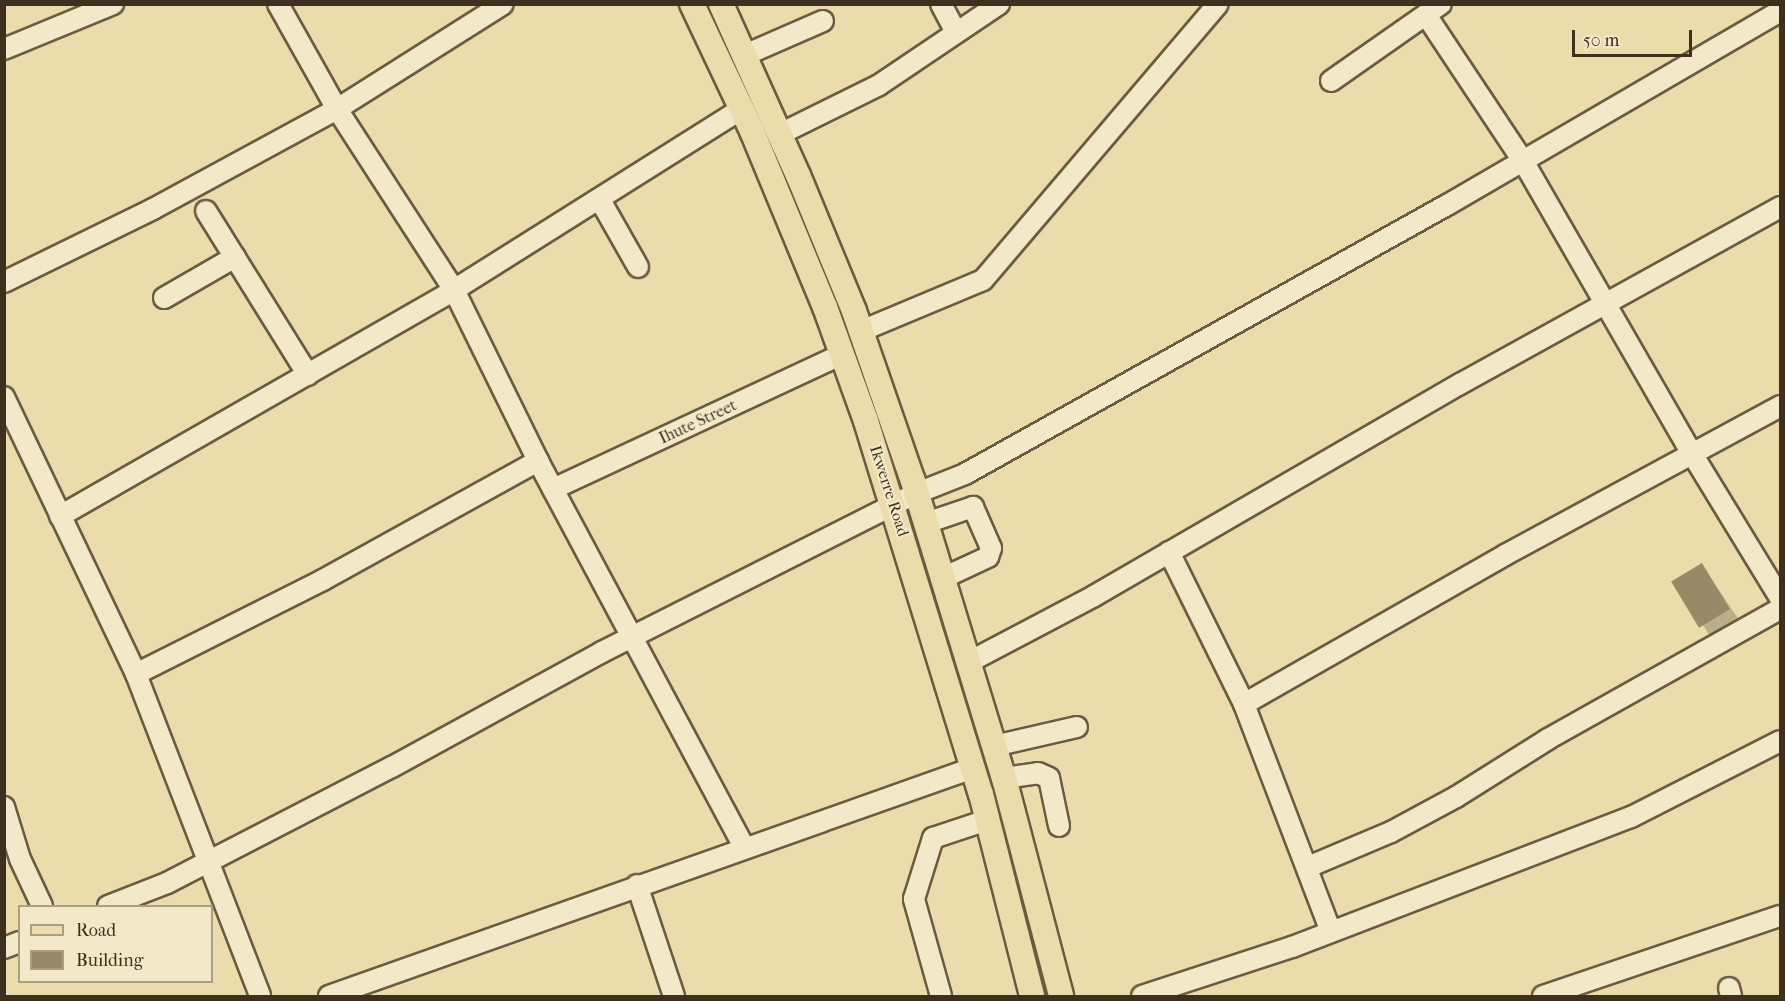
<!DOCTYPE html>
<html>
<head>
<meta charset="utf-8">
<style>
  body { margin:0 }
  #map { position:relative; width:1785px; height:1001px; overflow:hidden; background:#ecdbab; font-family:"IM FELL French Canon",serif }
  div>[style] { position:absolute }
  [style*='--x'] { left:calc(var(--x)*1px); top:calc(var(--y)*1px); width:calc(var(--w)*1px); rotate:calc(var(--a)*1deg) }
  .shadow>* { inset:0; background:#0003; transform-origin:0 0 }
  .building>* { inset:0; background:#988967; transform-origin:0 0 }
  .roads { filter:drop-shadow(2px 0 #6a5b41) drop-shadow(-2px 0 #6a5b41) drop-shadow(0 2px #6a5b41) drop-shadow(0 -2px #6a5b41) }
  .minor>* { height:20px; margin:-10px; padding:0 10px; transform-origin:10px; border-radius:10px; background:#f3e8c8 }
  .major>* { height:24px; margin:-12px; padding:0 12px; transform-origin:12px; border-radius:12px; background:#ecdbab }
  span { translate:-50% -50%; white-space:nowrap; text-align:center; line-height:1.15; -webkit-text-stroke:4.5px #f3e8c8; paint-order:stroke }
  .street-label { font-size:16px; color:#3e301e }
  .frame { position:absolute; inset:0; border:6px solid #3e301e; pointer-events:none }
  .legend { position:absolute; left:18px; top:905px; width:195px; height:78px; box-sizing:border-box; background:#f3e8c8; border:2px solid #ab9e84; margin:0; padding:8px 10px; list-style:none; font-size:18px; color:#3e301e }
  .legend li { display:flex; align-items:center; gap:12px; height:30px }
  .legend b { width:30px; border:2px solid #ab9e84 }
  .scale { position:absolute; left:1572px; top:30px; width:120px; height:27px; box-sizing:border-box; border:3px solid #3e301e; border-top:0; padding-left:8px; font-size:18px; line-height:21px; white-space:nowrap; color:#3e301e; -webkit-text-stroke:4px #f3e8c8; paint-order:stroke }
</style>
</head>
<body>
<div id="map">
  <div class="shadow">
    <i style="left:1702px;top:565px;width:64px;height:33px;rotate:56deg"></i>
  </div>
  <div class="building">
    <i style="left:1702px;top:563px;width:54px;height:36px;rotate:59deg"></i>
  </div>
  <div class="roads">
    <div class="minor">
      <i style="--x:278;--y:4;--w:120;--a:60.7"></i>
      <i style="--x:337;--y:109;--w:216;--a:57.1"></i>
      <i style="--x:454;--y:290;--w:191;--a:63.8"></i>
      <i style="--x:538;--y:461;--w:438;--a:61.9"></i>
      <i style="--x:941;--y:4;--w:32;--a:62"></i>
      <i style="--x:1426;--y:15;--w:175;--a:56.4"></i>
      <i style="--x:1523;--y:161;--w:336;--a:60"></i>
      <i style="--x:1691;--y:452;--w:171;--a:58.6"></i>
      <i style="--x:4;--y:49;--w:118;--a:-22.4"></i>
      <i style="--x:745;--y:55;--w:85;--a:-23.6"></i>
      <i style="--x:1331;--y:81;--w:134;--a:-35"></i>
      <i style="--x:780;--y:134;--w:110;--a:-26.3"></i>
      <i style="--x:879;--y:85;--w:145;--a:-34"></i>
      <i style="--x:600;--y:200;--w:77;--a:60.4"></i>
      <i style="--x:206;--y:211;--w:193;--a:58.1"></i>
      <i style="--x:4;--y:282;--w:166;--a:-26.1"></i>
      <i style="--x:153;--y:209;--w:209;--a:-28.5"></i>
      <i style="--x:337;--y:109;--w:196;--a:-32.3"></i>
      <i style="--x:164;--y:298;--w:82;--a:-30"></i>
      <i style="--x:861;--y:331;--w:132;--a:-22.7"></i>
      <i style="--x:983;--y:280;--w:362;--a:-49.6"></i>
      <i style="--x:4;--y:397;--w:307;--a:64.5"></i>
      <i style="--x:136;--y:674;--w:345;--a:68.9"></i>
      <i style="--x:553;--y:489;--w:319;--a:-25"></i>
      <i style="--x:60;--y:516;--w:454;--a:-29.8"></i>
      <i style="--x:454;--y:290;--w:339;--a:-32.2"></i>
      <i style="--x:926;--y:523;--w:50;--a:-18.8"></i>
      <i style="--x:973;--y:507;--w:45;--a:66.3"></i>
      <i style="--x:991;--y:548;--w:9;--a:108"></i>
      <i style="--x:988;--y:557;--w:50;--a:155"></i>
      <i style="--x:1169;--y:552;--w:169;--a:63.7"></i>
      <i style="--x:1244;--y:704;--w:244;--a:69.1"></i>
      <i style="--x:969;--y:662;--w:141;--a:-27.8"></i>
      <i style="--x:1094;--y:596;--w:423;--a:-30.1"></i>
      <i style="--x:1460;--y:384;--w:366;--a:-28.9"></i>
      <i style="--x:136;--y:674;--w:209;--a:-26.7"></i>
      <i style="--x:323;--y:580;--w:246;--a:-29"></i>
      <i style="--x:1244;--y:704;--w:301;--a:-29.7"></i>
      <i style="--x:1505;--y:555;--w:313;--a:-28.4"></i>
      <i style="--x:994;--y:746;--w:85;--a:-12.9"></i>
      <i style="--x:1004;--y:778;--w:34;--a:-8"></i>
      <i style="--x:1038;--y:773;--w:12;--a:24"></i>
      <i style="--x:1049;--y:778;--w:49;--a:78.2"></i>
      <i style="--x:4;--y:807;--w:54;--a:72.9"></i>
      <i style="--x:20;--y:859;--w:52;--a:64.9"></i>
      <i style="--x:1308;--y:867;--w:90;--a:-22.9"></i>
      <i style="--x:1391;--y:832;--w:74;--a:-28.3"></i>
      <i style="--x:1456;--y:797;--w:109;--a:-32.2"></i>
      <i style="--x:1548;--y:739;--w:266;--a:-29.3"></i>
      <i style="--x:637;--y:885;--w:117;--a:71.6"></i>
      <i style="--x:108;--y:906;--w:63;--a:-21.3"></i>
      <i style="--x:167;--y:883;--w:253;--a:-27.3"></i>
      <i style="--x:392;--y:767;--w:239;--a:-28.7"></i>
      <i style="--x:602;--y:652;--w:353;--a:-26.8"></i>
      <i style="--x:917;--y:493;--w:52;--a:-21.6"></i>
      <i style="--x:965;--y:474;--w:552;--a:-29.17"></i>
      <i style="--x:1447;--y:205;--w:385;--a:-30.2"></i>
      <i style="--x:4;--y:948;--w:17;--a:-21"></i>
      <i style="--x:1729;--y:988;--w:8;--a:76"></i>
      <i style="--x:329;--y:996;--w:683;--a:-19.5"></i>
      <i style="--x:941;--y:996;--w:101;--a:-105.6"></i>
      <i style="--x:914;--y:899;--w:64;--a:-72.7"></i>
      <i style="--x:933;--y:838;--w:57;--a:-18.4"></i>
      <i style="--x:1142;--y:996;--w:158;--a:-18.1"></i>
      <i style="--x:1292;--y:947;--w:363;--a:-21"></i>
      <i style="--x:1631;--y:817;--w:167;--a:-27"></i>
      <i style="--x:1543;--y:996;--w:250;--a:-18.7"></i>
    </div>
    <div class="major">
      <i style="--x:692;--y:4;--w:140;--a:64.7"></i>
      <i style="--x:752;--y:131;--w:191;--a:67.5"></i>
      <i style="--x:825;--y:307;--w:121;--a:70.2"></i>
      <i style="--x:866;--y:421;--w:390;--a:72.9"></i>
      <i style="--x:981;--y:794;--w:208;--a:75.8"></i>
      <i style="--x:721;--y:4;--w:188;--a:65.8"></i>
      <i style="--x:798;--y:175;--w:147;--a:67.6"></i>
      <i style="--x:854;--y:311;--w:180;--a:70.9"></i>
      <i style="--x:913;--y:481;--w:311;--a:73"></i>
      <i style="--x:1004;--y:778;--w:225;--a:75.3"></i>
    </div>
  </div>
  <div class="street-label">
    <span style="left:698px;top:422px;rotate:-25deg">Ihute Street</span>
    <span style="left:889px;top:491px;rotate:72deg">Ikwerre Road</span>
  </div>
  <div class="frame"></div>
  <ul class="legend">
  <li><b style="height:8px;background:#ecdbab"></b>Road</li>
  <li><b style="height:16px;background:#988967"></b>Building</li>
  </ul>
  <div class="scale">50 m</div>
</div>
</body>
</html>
